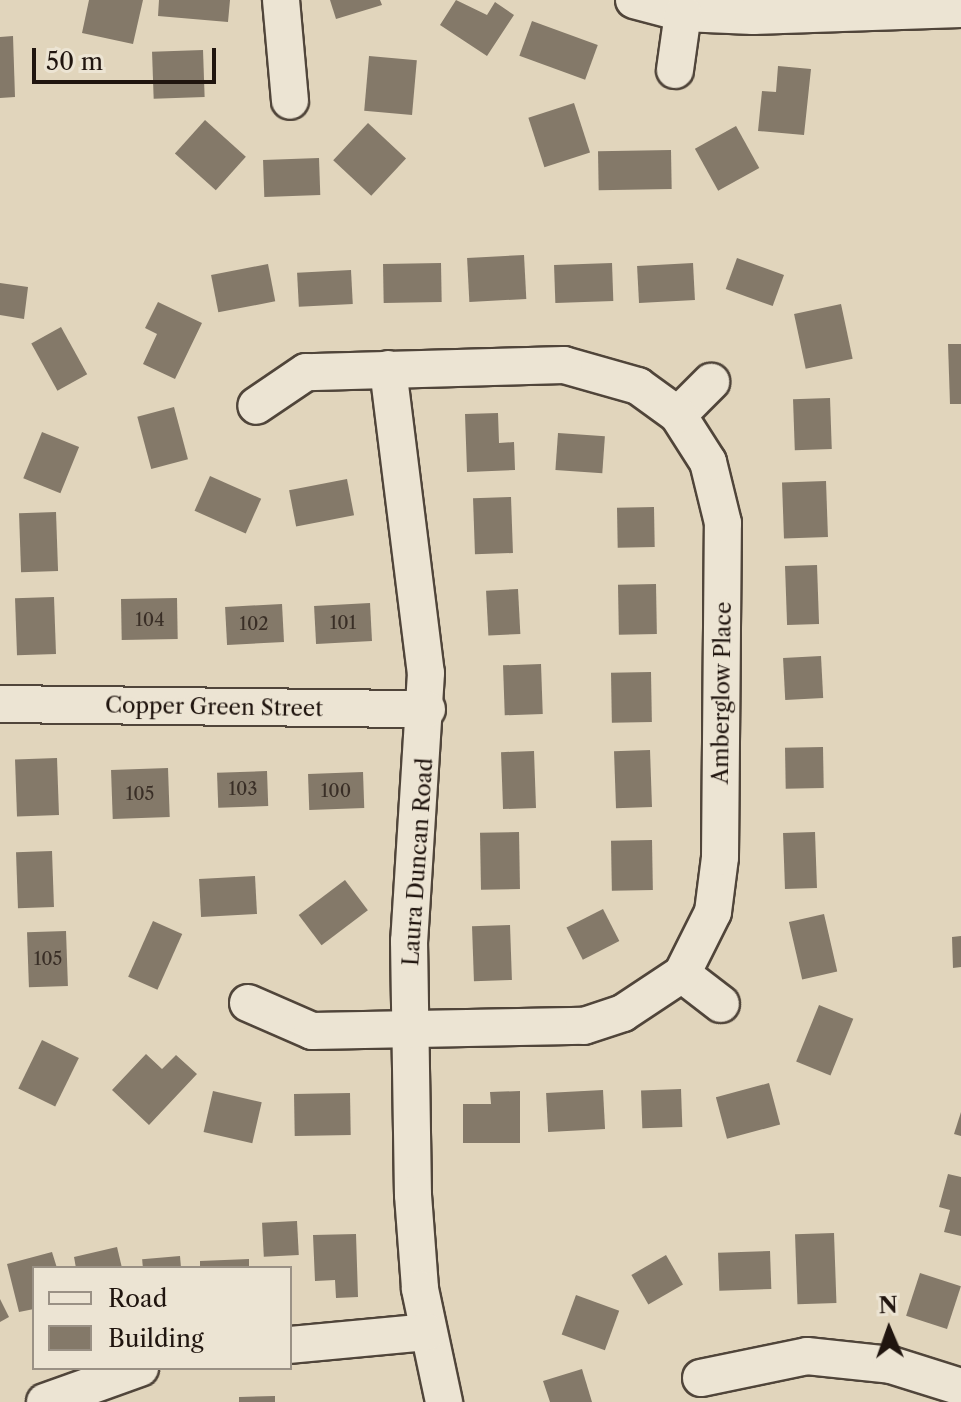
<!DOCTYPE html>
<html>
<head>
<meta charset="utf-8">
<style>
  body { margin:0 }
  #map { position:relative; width:961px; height:1402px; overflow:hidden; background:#e1d5bc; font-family:"Libre Caslon Text",serif }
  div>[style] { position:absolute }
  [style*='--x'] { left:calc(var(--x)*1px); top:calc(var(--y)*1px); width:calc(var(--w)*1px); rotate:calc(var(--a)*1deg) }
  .building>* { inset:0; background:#847969; transform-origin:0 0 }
  .roads { filter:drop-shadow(2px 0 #50453a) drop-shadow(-2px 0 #50453a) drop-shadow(0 2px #50453a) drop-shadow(0 -2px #50453a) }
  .minor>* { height:36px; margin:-18px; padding:0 18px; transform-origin:18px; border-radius:18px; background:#ece4d3 }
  span { translate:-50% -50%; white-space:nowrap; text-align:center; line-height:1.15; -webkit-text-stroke:6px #ece4d3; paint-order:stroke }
  .number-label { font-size:18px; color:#392e26 }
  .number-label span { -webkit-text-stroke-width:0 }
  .street-label { font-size:22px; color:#20150f }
  .legend { position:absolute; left:32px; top:1266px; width:260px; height:104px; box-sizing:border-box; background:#ece4d3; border:2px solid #9a9185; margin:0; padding:10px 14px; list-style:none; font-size:24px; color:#20150f }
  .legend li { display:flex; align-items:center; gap:16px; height:40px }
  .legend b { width:40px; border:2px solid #9a9185 }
  .north { position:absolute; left:849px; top:1290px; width:80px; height:80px; -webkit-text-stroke:6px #ece4d3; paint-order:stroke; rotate:358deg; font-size:22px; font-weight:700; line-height:32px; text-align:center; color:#20150f }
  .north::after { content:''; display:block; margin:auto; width:28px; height:36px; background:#20150f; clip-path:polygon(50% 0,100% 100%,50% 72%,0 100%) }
  .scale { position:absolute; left:32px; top:48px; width:184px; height:36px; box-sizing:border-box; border:4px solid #20150f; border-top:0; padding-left:10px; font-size:24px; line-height:28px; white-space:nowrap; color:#20150f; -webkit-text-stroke:6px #ece4d3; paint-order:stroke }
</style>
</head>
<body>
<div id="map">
  <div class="building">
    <i style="clip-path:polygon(89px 0,143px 0,133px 44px,82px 33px)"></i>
    <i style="clip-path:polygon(159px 0,230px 0,228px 22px,158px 16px)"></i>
    <i style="clip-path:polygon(330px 0,380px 0,382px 5px,336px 19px)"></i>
    <i style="clip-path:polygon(456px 0,487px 15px,495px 2px,514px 15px,487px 56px,440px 25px)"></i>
    <i style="left:532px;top:21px;width:70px;height:37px;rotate:20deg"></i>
    <i style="clip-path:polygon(13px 36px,15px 97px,0 98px,0 37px)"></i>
    <i style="left:203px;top:50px;width:47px;height:51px;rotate:88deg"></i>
    <i style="left:369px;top:56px;width:48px;height:55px;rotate:5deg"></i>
    <i style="clip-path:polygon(778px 66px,811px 69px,804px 135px,758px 131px,762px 91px,776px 92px)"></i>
    <i style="left:574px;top:103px;width:52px;height:48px;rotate:72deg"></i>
    <i style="left:205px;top:120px;width:55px;height:45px;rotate:42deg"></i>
    <i style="left:368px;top:123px;width:52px;height:51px;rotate:43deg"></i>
    <i style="left:736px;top:126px;width:48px;height:47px;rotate:61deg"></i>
    <i style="left:671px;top:150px;width:39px;height:73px;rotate:89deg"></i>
    <i style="left:319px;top:158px;width:37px;height:56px;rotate:88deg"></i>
    <i style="left:524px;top:255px;width:44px;height:57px;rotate:87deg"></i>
    <i style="left:737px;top:258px;width:50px;height:33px;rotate:20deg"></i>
    <i style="left:441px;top:263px;width:39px;height:58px;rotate:89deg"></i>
    <i style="left:612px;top:263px;width:38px;height:58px;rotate:88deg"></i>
    <i style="left:693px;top:263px;width:37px;height:56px;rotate:87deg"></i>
    <i style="left:268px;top:264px;width:38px;height:58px;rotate:79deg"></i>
    <i style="left:351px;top:270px;width:34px;height:54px;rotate:87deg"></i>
    <i style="clip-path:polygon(0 283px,28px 287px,24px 319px,0 315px)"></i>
    <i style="clip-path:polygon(158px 302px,202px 323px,175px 379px,143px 364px,157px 334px,145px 328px)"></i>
    <i style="left:841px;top:304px;width:56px;height:48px;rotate:78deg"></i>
    <i style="left:61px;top:327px;width:54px;height:34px;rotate:61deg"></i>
    <i style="clip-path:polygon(948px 344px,961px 344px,961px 404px,950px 404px)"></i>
    <i style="left:830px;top:398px;width:51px;height:37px;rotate:88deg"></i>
    <i style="left:174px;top:407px;width:54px;height:38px;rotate:75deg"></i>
    <i style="clip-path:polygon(498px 413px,499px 443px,514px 442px,515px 470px,467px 472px,465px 414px)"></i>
    <i style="left:42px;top:432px;width:40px;height:50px;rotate:22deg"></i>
    <i style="left:558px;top:433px;width:47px;height:37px;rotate:4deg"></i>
    <i style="left:210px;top:476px;width:56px;height:38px;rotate:24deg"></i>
    <i style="left:347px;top:479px;width:37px;height:59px;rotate:79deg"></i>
    <i style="left:826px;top:481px;width:56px;height:44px;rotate:88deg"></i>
    <i style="left:511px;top:497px;width:56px;height:38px;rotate:88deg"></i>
    <i style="left:654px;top:507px;width:40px;height:37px;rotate:89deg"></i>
    <i style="left:56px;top:512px;width:59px;height:37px;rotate:88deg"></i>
    <i style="left:817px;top:565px;width:59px;height:32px;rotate:88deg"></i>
    <i style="left:656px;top:584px;width:50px;height:38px;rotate:89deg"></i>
    <i style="left:518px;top:589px;width:45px;height:32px;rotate:87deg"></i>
    <i style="left:54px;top:597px;width:57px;height:39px;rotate:88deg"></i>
    <i style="left:177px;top:598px;width:41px;height:56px;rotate:89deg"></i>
    <i style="left:370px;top:603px;width:38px;height:56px;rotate:87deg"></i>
    <i style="left:282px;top:604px;width:38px;height:57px;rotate:87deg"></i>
    <i style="left:821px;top:656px;width:42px;height:38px;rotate:87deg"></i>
    <i style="left:541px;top:664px;width:50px;height:38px;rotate:88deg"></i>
    <i style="left:651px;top:672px;width:50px;height:40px;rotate:89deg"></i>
    <i style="left:823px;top:747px;width:41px;height:38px;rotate:89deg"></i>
    <i style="left:650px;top:750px;width:57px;height:36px;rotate:88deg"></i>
    <i style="left:534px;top:751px;width:57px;height:33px;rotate:88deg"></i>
    <i style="left:57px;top:758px;width:57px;height:42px;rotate:88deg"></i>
    <i style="left:168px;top:768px;width:49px;height:57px;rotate:88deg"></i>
    <i style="left:267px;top:771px;width:35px;height:50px;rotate:88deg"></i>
    <i style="left:363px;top:772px;width:36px;height:55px;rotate:88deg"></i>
    <i style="left:519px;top:832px;width:57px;height:39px;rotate:89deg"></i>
    <i style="left:815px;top:832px;width:56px;height:32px;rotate:88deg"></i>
    <i style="left:652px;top:840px;width:50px;height:41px;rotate:89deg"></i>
    <i style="left:52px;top:851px;width:56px;height:36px;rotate:88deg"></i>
    <i style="left:255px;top:876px;width:38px;height:56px;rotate:87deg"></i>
    <i style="left:345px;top:880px;width:38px;height:58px;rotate:53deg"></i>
    <i style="left:603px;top:909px;width:36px;height:41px;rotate:63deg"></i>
    <i style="left:824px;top:914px;width:59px;height:36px;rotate:77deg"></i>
    <i style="left:153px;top:921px;width:32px;height:61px;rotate:24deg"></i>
    <i style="left:510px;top:925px;width:55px;height:38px;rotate:88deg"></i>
    <i style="left:66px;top:931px;width:55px;height:39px;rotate:88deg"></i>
    <i style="clip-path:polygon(961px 936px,961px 967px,953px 968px,952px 937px)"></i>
    <i style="left:819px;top:1005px;width:37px;height:61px;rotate:22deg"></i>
    <i style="left:42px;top:1040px;width:41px;height:54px;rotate:26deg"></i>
    <i style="clip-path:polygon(146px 1054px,162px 1069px,176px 1055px,197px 1074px,149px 1125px,112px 1090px)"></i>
    <i style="left:769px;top:1083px;width:43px;height:55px;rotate:75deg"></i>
    <i style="left:681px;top:1089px;width:38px;height:40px;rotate:88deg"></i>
    <i style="left:603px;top:1090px;width:39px;height:57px;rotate:87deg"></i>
    <i style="left:213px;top:1091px;width:50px;height:42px;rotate:13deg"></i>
    <i style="clip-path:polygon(520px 1091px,520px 1143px,463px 1143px,463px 1104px,491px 1104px,490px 1092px)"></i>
    <i style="left:350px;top:1093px;width:42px;height:56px;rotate:89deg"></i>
    <i style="clip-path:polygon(961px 1112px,961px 1136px,954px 1134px)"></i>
    <i style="clip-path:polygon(948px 1174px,961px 1177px,961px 1236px,944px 1232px,950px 1210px,939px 1207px)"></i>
    <i style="left:297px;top:1221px;width:34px;height:35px;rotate:87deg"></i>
    <i style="left:834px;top:1233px;width:70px;height:39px;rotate:88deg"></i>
    <i style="clip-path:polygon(356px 1234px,358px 1297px,336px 1298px,335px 1280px,315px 1281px,313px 1235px)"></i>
    <i style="clip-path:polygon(117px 1247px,122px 1268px,76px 1268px,74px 1257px)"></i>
    <i style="left:770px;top:1251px;width:38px;height:52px;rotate:88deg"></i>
    <i style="clip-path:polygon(52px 1252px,57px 1268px,34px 1268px,34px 1309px,19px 1312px,7px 1264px)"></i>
    <i style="left:666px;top:1255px;width:34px;height:40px;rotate:60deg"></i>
    <i style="left:180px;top:1256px;width:12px;height:38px;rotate:85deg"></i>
    <i style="clip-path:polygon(249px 1259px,249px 1268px,200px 1268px,200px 1261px)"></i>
    <i style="left:920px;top:1273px;width:43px;height:45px;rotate:18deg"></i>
    <i style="left:576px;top:1295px;width:46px;height:42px;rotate:20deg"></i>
    <i style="clip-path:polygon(0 1299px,9px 1317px,0 1322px)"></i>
    <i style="clip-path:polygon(582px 1369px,592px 1402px,550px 1402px,543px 1381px)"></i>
    <i style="clip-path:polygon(275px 1396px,275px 1402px,239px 1402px,239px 1397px)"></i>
  </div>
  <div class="roads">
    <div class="minor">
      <i style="--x:281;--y:0;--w:101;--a:84.9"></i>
      <i style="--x:634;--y:0;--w:51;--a:14.9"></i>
      <i style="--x:683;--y:13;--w:70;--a:2.5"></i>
      <i style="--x:753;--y:16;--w:208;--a:-1.9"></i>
      <i style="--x:675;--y:70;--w:58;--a:-82"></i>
      <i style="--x:388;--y:369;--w:306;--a:82.9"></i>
      <i style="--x:426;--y:673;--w:269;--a:93.6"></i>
      <i style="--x:409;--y:941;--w:254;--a:89.1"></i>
      <i style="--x:413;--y:1195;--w:94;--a:85.7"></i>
      <i style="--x:420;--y:1289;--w:116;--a:78"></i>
      <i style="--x:678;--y:415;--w:47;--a:-45"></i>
      <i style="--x:0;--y:704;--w:427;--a:0.7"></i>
      <i style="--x:682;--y:974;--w:49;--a:37.6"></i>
      <i style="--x:248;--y:1003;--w:70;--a:23.6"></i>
      <i style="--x:312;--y:1031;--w:272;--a:-1.1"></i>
      <i style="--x:584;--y:1026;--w:41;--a:-18.4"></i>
      <i style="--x:623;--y:1013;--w:71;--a:-33.5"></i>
      <i style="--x:682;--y:974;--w:69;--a:-63.4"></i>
      <i style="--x:713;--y:912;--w:55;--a:-82.7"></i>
      <i style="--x:720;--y:857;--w:334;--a:-89.5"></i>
      <i style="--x:723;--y:523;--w:63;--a:-103.8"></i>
      <i style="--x:708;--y:462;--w:56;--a:-122.6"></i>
      <i style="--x:678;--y:415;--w:49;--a:-144.1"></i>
      <i style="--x:638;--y:386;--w:77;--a:-164.2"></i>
      <i style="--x:564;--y:365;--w:258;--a:178.4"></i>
      <i style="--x:306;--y:372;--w:60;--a:145.8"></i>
      <i style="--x:290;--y:1345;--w:138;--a:-5.4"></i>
      <i style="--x:701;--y:1378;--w:108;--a:-11.7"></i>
      <i style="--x:807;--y:1356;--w:84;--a:6.1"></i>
      <i style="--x:891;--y:1365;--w:73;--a:17.4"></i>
      <i style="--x:45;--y:1402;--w:101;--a:-19.7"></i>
    </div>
  </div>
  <div class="number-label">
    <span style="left:150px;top:620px">104</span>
    <span style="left:343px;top:623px">101</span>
    <span style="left:254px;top:624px">102</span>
    <span style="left:243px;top:789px">103</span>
    <span style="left:336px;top:791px">100</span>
    <span style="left:140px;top:794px">105</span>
    <span style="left:48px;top:959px">105</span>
  </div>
  <div class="street-label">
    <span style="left:722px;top:693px;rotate:-89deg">Amberglow Place</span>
    <span style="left:214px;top:707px;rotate:1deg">Copper Green Street</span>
    <span style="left:418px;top:862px;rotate:-86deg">Laura Duncan Road</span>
  </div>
  <ul class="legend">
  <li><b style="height:10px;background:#ece4d3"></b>Road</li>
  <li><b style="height:22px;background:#847969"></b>Building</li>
  </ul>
  <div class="north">N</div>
  <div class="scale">50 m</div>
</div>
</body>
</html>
